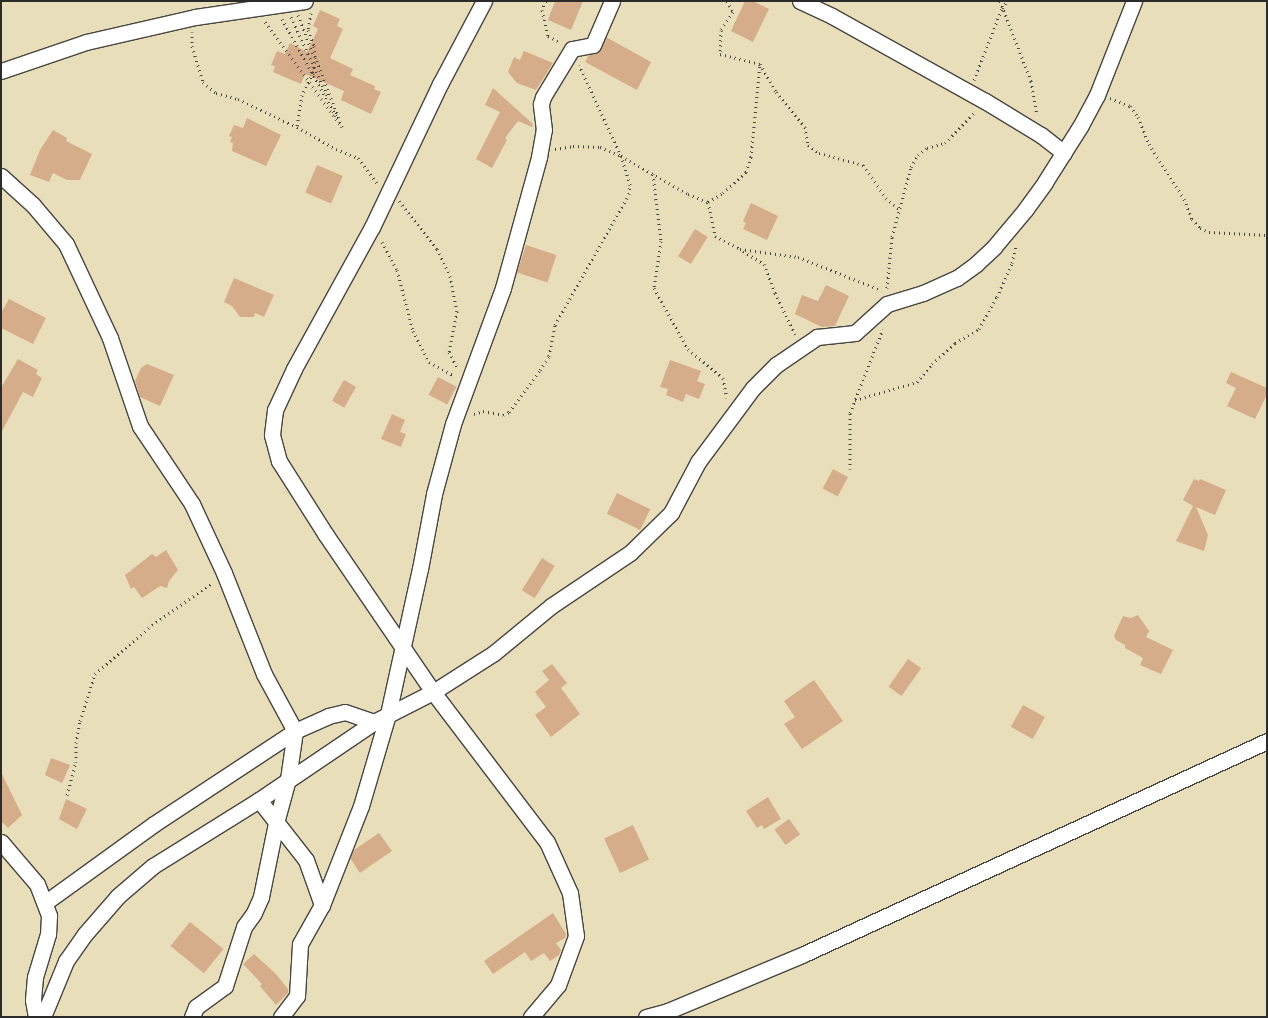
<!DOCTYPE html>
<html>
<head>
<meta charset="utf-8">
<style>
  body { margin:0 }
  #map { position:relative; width:1268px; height:1018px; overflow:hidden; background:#e9deba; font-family:"Indie Flower",sans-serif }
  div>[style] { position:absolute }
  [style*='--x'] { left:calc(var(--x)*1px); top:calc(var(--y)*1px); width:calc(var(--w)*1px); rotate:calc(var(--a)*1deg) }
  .building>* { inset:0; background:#d5ad8a; transform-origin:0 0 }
  .path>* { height:3px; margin-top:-1.5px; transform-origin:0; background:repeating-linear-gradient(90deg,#484640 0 1px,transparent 0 5px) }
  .roads { filter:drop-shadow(1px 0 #484640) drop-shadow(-1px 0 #484640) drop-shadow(0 1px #484640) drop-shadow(0 -1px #484640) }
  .minor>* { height:15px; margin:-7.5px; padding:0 7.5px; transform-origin:7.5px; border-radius:7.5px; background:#fff }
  span { translate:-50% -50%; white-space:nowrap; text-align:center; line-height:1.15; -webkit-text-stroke:4px #fcf5e5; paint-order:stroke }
  .frame { position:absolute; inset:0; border:2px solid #2b2b2b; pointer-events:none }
</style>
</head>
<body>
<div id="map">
  <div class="building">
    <i style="clip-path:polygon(555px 1px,583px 1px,571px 30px,548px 20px)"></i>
    <i style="clip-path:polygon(745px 1px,753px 1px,769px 9px,753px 42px,731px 31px)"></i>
    <i style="clip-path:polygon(320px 10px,340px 19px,337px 26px,343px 29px,330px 58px,353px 69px,350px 75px,375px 86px,374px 89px,381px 92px,371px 114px,341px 100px,344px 91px,305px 74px,301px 84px,273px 72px,275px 66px,271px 65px,277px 51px,285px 54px,290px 43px,307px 52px,318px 29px,313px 26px)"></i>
    <i style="clip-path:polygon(606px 37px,651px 62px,637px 90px,585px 62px,589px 55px,599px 52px)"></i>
    <i style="clip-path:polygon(524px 51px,553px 63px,536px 90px,517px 83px,508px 72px,514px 57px,520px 60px)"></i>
    <i style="clip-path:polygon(493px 88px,533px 124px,532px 127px,518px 121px,505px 138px,507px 140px,492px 168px,476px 159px,500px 112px,485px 105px)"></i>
    <i style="clip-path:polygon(247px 118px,281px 135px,266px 166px,232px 151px,233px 143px,230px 142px,232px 137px,229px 136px,234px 125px,243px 128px)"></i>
    <i style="clip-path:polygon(53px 130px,67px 138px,66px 141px,92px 154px,80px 180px,67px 180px,53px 173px,49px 182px,30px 175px,40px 150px)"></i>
    <i style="left:317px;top:165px;width:28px;height:30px;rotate:23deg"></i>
    <i style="clip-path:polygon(751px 203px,778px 216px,767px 240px,743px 229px,746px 223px,743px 221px)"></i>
    <i style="left:695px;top:229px;width:15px;height:32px;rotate:32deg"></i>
    <i style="left:526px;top:245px;width:32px;height:29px;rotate:18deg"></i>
    <i style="clip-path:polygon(234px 278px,274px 295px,264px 317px,255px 313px,254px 317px,240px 317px,232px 306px,224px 302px)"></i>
    <i style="clip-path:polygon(826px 285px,849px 296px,835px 326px,822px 327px,795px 314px,802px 295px,818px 301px)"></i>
    <i style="clip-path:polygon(9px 299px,46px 318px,33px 344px,1px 328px,1px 313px)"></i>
    <i style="clip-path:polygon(18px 359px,38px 370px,36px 374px,42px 378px,33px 397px,23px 392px,1px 433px,1px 388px)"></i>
    <i style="clip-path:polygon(670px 360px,701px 371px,697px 381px,705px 384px,699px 399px,686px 394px,683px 402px,666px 395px,668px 389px,660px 387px)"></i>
    <i style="clip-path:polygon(147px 364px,174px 375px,160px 406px,140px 397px,135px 381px,141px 368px)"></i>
    <i style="clip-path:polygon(1231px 372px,1267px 388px,1267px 394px,1255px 419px,1227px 406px,1236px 388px,1226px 383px)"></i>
    <i style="left:438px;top:377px;width:21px;height:20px;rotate:28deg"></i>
    <i style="left:344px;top:380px;width:14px;height:24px;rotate:30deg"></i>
    <i style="clip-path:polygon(392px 414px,405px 420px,400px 432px,406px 434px,401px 447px,381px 439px)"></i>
    <i style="left:833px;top:469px;width:17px;height:22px;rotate:28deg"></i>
    <i style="clip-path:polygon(1194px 479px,1199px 481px,1200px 479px,1226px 490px,1215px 515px,1196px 507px,1208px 535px,1204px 551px,1176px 541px,1193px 506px,1183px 500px)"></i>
    <i style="left:617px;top:493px;width:37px;height:23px;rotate:26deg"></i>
    <i style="clip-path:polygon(166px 550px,178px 570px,169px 581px,167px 588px,160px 586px,142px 598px,134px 587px,131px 589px,125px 575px,152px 554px,156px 557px)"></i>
    <i style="left:542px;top:558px;width:15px;height:38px;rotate:32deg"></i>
    <i style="clip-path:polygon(1138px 615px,1149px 631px,1146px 637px,1173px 650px,1161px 674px,1140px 665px,1143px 658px,1125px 648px,1125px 645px,1116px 640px,1114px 636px,1123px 616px,1131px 618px)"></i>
    <i style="left:908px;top:659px;width:16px;height:34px;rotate:35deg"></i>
    <i style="clip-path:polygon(552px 664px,567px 683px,561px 688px,580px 714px,551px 737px,535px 715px,546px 707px,535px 692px,549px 680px,542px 671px)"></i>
    <i style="clip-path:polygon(814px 680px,843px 721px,802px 749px,784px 724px,795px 717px,784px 701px)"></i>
    <i style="left:1023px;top:705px;width:25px;height:25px;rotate:29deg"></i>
    <i style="clip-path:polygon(51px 758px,70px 765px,62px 783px,45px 775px)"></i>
    <i style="clip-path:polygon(1px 772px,22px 815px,8px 828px,1px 821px)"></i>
    <i style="clip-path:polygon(768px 797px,781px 819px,764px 829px,762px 825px,757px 828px,746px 811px)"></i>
    <i style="clip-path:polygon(66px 799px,87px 809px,77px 829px,59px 819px)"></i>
    <i style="left:789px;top:819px;width:19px;height:18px;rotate:54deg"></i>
    <i style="left:633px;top:825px;width:38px;height:32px;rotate:65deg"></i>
    <i style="clip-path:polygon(379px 833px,392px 851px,360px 873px,350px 858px,354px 850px)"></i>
    <i style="clip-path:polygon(553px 913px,566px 934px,565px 938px,556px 943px,561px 950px,559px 955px,550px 961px,544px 953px,531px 961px,525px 952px,493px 974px,484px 961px)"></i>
    <i style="left:190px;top:922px;width:43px;height:31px;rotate:39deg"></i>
    <i style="clip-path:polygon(254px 954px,275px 973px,288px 989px,288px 993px,276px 1005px,260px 986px,262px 984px,243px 964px)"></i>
  </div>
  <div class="path">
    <i style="--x:546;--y:1;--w:10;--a:114"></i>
    <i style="--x:542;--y:10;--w:27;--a:77"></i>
    <i style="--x:548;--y:36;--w:13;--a:27"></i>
    <i style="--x:727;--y:1;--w:13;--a:61"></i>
    <i style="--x:733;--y:12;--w:22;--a:124"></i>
    <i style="--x:721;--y:30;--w:24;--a:92"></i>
    <i style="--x:720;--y:54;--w:41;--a:14"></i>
    <i style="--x:760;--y:64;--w:32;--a:60"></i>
    <i style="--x:776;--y:92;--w:45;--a:50.4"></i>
    <i style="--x:805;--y:127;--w:18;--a:81"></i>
    <i style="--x:808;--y:145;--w:14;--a:36"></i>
    <i style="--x:819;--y:153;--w:46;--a:15.3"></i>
    <i style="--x:863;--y:165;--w:40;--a:55.1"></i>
    <i style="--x:886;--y:198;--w:17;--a:40"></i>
    <i style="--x:1000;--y:1;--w:86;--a:68.8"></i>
    <i style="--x:1031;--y:81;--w:34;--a:80"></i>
    <i style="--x:311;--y:13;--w:17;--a:100"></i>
    <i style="--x:308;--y:30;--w:17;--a:69"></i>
    <i style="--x:314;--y:46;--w:11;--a:85"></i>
    <i style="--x:315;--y:57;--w:16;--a:97"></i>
    <i style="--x:313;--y:73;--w:25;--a:117"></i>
    <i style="--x:302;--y:95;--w:32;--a:99"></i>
    <i style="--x:297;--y:127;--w:45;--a:29.4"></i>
    <i style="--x:336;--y:149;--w:24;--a:22"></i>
    <i style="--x:358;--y:158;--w:31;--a:53"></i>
    <i style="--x:298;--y:15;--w:42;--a:69"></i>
    <i style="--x:291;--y:17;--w:88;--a:65.2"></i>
    <i style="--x:282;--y:19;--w:111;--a:60.9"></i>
    <i style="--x:265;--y:22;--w:130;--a:53.7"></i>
    <i style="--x:342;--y:127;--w:73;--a:-110.9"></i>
    <i style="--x:192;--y:32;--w:14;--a:90"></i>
    <i style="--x:192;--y:46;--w:38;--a:73"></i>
    <i style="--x:203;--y:82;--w:17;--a:40"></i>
    <i style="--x:216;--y:93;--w:23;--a:15"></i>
    <i style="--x:238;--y:99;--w:65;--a:25.4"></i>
    <i style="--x:974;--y:80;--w:77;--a:-68.7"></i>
    <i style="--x:1002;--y:8;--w:9;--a:-54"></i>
    <i style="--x:1110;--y:98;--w:22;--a:22"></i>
    <i style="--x:1130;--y:106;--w:14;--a:54"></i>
    <i style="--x:1138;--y:117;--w:29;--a:68"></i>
    <i style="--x:1149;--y:144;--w:65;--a:57.5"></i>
    <i style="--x:1184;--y:199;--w:22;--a:68"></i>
    <i style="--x:1192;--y:219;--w:12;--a:48"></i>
    <i style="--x:1200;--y:228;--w:10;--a:24"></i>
    <i style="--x:1209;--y:232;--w:58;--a:3"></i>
    <i style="--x:555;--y:149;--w:18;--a:-9"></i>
    <i style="--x:573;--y:146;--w:27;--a:2"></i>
    <i style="--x:600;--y:147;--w:23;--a:23"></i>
    <i style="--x:621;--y:156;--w:77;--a:29.6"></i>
    <i style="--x:688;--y:194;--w:22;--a:22"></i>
    <i style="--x:708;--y:202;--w:35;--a:78"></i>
    <i style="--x:715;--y:236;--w:28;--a:27"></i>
    <i style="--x:740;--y:249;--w:59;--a:7.9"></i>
    <i style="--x:798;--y:257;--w:89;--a:21.7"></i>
    <i style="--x:653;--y:174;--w:67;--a:83.2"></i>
    <i style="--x:661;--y:241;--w:48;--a:98.5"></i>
    <i style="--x:654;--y:288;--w:70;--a:60.9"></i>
    <i style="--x:688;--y:349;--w:45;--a:39.6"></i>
    <i style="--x:723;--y:378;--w:20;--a:79"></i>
    <i style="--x:399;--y:201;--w:61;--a:51.6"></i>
    <i style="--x:437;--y:249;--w:30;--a:64"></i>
    <i style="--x:450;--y:276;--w:36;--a:79"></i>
    <i style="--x:457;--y:311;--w:42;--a:101"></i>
    <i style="--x:449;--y:352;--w:18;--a:63"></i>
    <i style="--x:708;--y:202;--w:17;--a:-31"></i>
    <i style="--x:723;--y:193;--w:31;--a:-42"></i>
    <i style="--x:746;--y:172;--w:16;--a:-72"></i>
    <i style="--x:751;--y:157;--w:93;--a:-84.5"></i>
    <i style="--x:382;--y:242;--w:32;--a:62"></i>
    <i style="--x:397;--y:270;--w:63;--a:75.3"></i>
    <i style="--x:413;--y:331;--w:35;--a:63"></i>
    <i style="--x:429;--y:362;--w:29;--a:29"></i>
    <i style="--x:743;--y:251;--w:25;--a:32"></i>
    <i style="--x:764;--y:264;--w:31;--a:69"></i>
    <i style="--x:775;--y:293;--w:46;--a:64"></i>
    <i style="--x:887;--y:288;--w:51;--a:-84.4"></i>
    <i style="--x:892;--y:237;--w:73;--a:-74.8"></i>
    <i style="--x:911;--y:167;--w:14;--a:-60"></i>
    <i style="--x:918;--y:155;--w:11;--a:-38"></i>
    <i style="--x:927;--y:148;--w:19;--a:-16"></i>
    <i style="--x:945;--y:143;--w:43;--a:-45.9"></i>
    <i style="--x:855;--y:400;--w:65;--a:-16.2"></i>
    <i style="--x:917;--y:382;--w:23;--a:-50"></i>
    <i style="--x:932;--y:364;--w:31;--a:-42"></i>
    <i style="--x:955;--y:343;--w:28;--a:-30"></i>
    <i style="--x:979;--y:329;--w:37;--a:-61"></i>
    <i style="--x:997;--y:297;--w:37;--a:-66"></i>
    <i style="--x:1012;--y:263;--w:17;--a:-77"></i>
    <i style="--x:474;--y:414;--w:9;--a:-18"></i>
    <i style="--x:483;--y:411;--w:20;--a:11"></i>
    <i style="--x:503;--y:415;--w:7;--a:-27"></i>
    <i style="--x:509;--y:412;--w:52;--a:-53.6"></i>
    <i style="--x:540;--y:370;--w:17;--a:-57"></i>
    <i style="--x:549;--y:356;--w:32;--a:-79"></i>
    <i style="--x:555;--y:325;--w:150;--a:-60.5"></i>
    <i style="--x:629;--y:194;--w:9;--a:-84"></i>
    <i style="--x:630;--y:185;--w:30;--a:-107"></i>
    <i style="--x:621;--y:156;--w:100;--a:-114.8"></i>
    <i style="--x:850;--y:469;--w:56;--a:-90"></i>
    <i style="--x:850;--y:413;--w:90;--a:-68.6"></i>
    <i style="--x:67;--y:795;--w:34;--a:-75"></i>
    <i style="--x:76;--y:762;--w:19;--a:-90"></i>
    <i style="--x:76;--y:743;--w:22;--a:-80"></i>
    <i style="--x:80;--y:721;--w:49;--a:-72.3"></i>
    <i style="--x:95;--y:674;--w:75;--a:-40.7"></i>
    <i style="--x:152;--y:625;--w:73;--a:-35"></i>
  </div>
  <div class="roads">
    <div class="minor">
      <i style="--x:484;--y:1;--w:94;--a:117.9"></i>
      <i style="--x:440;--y:84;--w:158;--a:115.4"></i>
      <i style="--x:372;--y:227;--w:162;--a:118.8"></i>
      <i style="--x:294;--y:369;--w:45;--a:114.9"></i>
      <i style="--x:275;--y:410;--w:25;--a:97"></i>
      <i style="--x:272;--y:435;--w:27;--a:75"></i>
      <i style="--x:279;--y:461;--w:88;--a:57.6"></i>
      <i style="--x:326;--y:535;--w:190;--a:55.7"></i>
      <i style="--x:433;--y:692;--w:188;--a:52.8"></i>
      <i style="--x:547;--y:842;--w:56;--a:65.7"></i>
      <i style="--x:570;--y:893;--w:43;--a:82.1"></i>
      <i style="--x:576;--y:936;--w:52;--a:110.2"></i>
      <i style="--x:558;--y:985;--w:42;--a:130.2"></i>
      <i style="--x:800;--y:1;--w:35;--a:25"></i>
      <i style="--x:832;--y:16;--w:175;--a:29.1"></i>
      <i style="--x:985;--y:101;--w:66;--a:31.3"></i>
      <i style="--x:1041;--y:135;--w:29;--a:38"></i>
      <i style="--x:1;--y:71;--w:90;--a:-18.8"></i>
      <i style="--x:86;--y:42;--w:112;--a:-12.9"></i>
      <i style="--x:195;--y:17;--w:111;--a:-8.3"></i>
      <i style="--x:1;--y:176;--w:43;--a:42.2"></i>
      <i style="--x:33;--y:205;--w:51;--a:49.8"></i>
      <i style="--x:66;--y:244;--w:104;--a:64.9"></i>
      <i style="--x:110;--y:338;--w:93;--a:71.2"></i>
      <i style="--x:140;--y:426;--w:94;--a:56.3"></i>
      <i style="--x:192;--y:504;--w:76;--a:65.1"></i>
      <i style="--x:224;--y:573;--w:109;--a:68.4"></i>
      <i style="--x:264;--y:674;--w:65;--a:61.5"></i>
      <i style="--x:295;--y:731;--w:49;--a:98.3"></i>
      <i style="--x:288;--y:779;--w:46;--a:105.3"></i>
      <i style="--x:276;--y:823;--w:76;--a:101.5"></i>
      <i style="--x:261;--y:897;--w:17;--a:114"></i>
      <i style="--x:254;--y:913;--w:17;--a:126"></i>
      <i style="--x:244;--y:927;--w:62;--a:107.9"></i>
      <i style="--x:225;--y:986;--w:36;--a:144"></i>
      <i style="--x:196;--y:1007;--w:11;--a:112"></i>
      <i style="--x:259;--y:800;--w:76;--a:51.9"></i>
      <i style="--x:306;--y:860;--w:48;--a:70.4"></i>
      <i style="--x:1;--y:842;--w:55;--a:49.4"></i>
      <i style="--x:37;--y:884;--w:34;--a:69"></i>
      <i style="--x:49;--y:916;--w:18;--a:93"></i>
      <i style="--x:48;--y:934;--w:45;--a:106.8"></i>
      <i style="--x:35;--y:977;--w:23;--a:95"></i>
      <i style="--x:33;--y:1000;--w:17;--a:80"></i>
      <i style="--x:46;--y:902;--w:133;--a:-35.8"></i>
      <i style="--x:154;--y:824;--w:169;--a:-33.4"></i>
      <i style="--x:295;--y:731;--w:36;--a:-24"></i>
      <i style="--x:328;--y:716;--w:17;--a:-13"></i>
      <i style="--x:345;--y:712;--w:31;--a:19"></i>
      <i style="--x:43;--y:1017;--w:61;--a:-67.7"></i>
      <i style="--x:66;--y:961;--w:33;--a:-55"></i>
      <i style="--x:85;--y:934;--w:50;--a:-49"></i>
      <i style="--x:118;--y:896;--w:46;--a:-40.6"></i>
      <i style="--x:153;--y:866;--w:125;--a:-31.9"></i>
      <i style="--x:259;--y:800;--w:139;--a:-34.1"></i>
      <i style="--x:374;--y:722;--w:66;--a:-27"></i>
      <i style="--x:433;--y:692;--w:72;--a:-32.6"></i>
      <i style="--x:494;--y:653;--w:74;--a:-39.5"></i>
      <i style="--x:551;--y:606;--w:95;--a:-33.9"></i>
      <i style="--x:630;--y:553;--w:57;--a:-44.3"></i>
      <i style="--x:671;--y:513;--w:58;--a:-62.1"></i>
      <i style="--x:698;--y:462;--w:92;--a:-53.4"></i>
      <i style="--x:753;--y:388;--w:33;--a:-45"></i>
      <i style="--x:776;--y:365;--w:50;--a:-34.3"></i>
      <i style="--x:817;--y:337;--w:38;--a:-6"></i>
      <i style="--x:855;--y:333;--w:43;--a:-42.2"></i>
      <i style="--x:887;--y:304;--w:38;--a:-17"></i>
      <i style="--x:923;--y:293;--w:37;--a:-24"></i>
      <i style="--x:957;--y:278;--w:24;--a:-36"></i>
      <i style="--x:976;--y:264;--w:25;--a:-43"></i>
      <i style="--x:994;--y:247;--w:48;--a:-50"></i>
      <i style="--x:1025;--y:210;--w:34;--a:-54"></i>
      <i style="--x:1045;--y:182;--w:67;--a:-57.7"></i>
      <i style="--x:1081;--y:125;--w:34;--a:-62"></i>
      <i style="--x:1097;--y:95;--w:101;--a:-68.5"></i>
      <i style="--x:281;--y:1017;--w:26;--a:-53"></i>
      <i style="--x:297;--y:996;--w:52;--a:-86.7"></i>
      <i style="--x:300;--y:944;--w:45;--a:-60.6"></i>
      <i style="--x:322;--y:905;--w:106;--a:-68.5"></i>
      <i style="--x:361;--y:806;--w:96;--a:-73.6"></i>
      <i style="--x:388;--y:714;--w:148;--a:-77.6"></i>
      <i style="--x:420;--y:569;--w:76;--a:-79.4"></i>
      <i style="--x:434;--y:494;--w:73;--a:-74.8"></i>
      <i style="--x:453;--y:424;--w:145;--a:-69.8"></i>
      <i style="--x:503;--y:288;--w:136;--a:-74.6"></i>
      <i style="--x:539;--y:157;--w:27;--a:-80"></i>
      <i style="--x:544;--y:130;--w:26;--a:-97"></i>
      <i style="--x:541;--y:104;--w:7;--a:-74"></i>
      <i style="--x:543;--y:97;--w:56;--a:-58.9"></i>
      <i style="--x:572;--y:49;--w:21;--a:-11"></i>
      <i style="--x:593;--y:45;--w:48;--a:-66.6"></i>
      <i style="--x:646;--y:1017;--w:23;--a:-15"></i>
      <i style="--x:668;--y:1011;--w:147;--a:-22.7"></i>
      <i style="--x:804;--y:954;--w:510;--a:-24.7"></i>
    </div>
  </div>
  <div class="frame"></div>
</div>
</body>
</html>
